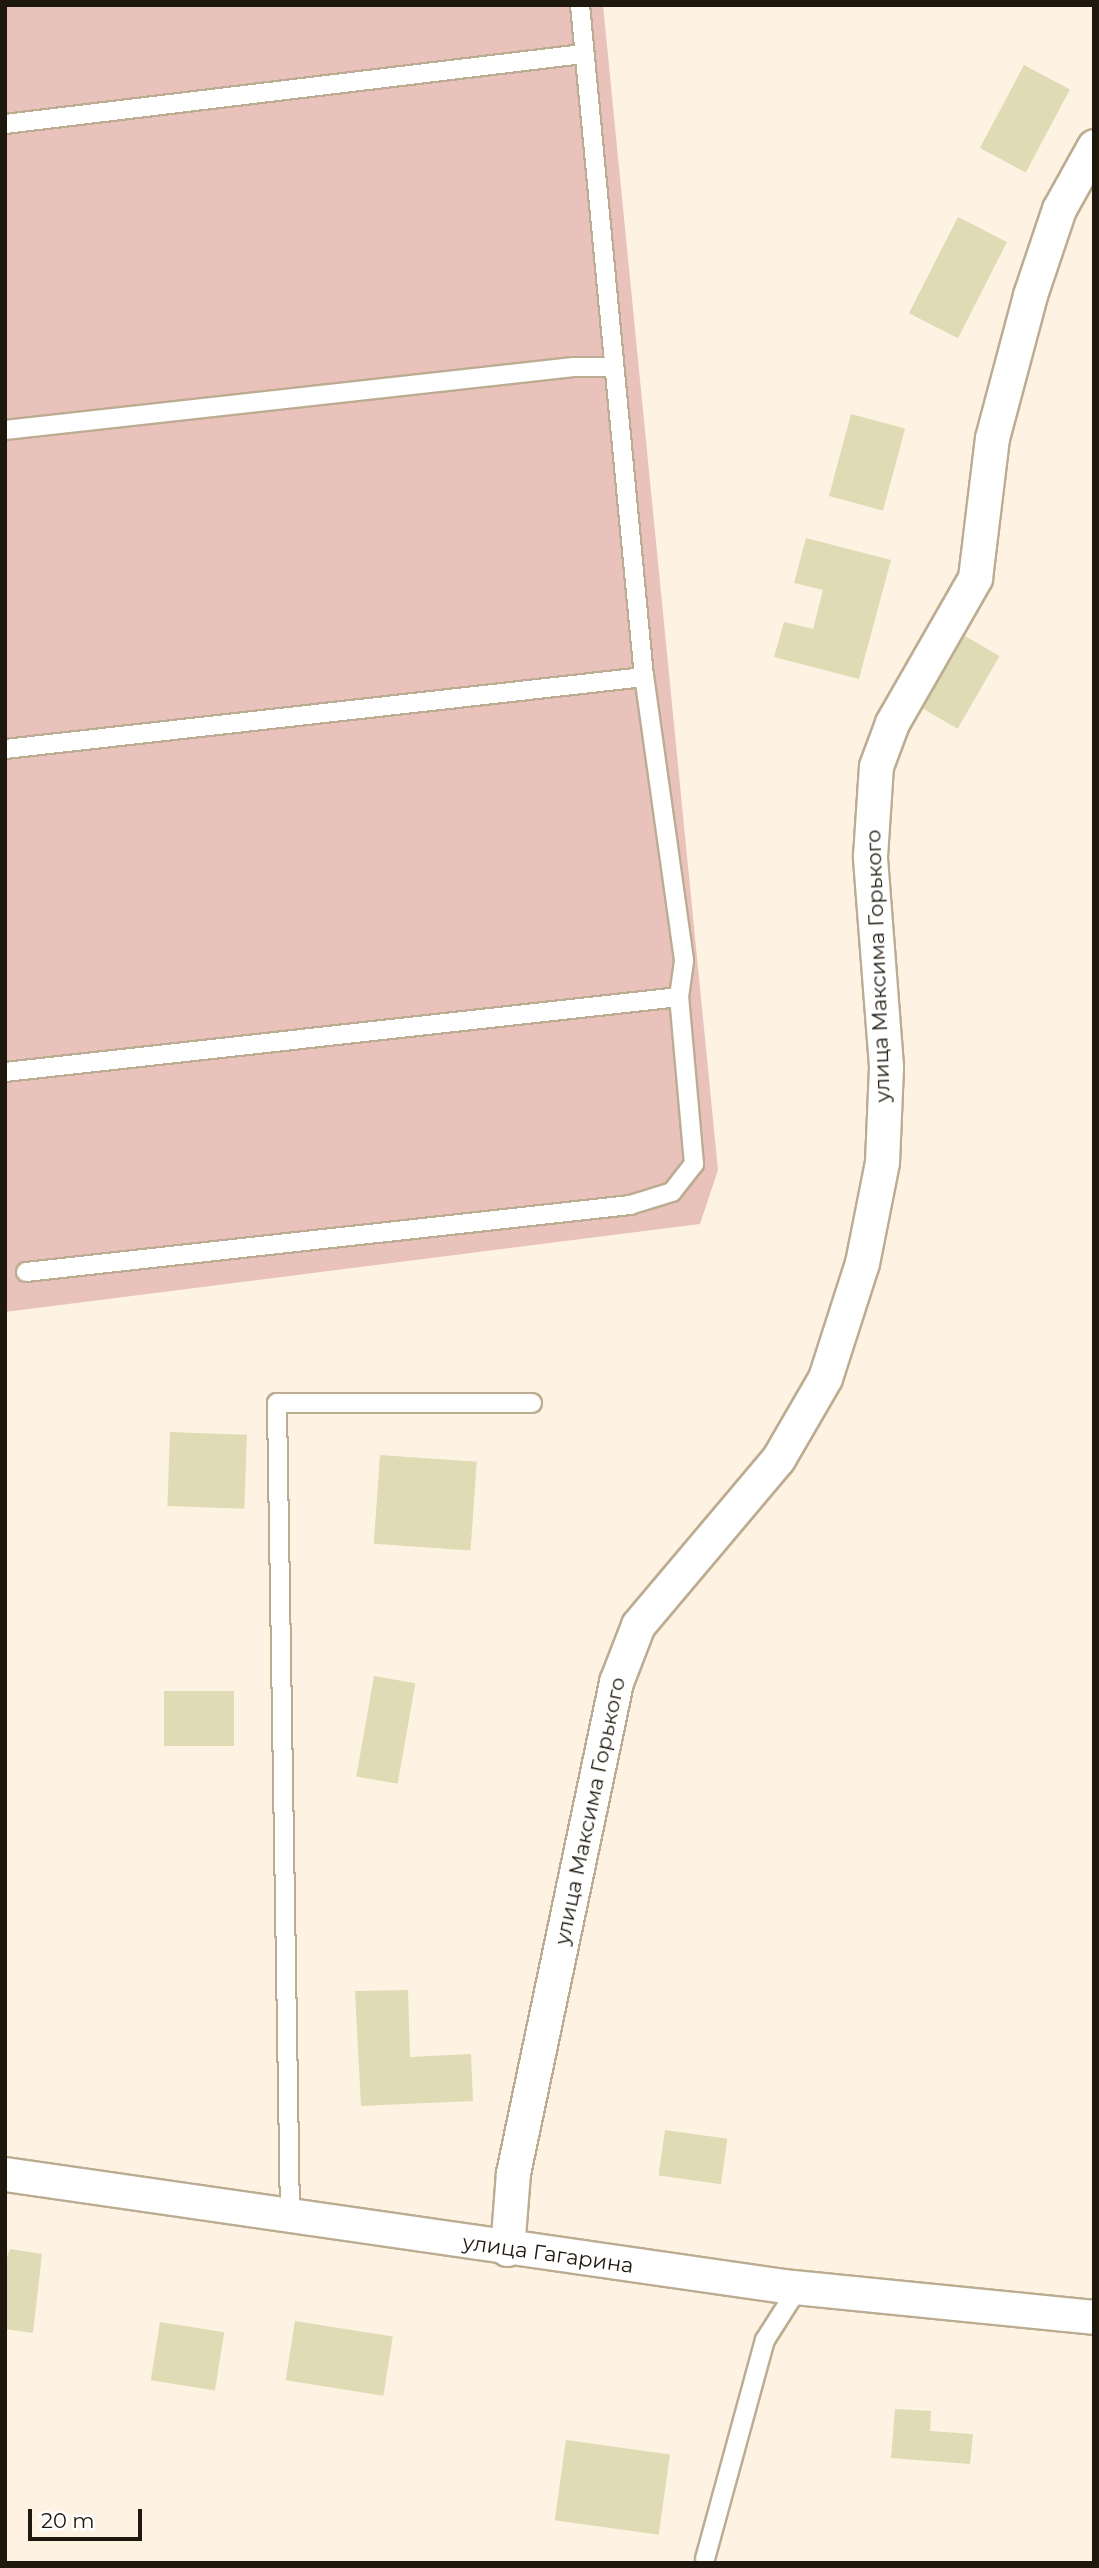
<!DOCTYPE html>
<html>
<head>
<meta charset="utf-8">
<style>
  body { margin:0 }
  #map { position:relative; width:1099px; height:2568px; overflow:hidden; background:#fef3e3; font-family:Montserrat,sans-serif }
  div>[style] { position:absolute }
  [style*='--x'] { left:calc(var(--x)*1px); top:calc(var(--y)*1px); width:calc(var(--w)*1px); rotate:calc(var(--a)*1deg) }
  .green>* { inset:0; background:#e9c3bb }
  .building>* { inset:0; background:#dfdbb4; transform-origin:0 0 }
  .roads { filter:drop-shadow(2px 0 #bcac91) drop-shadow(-2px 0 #bcac91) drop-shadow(0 2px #bcac91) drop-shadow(0 -2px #bcac91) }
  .service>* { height:18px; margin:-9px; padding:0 9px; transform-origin:9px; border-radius:9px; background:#fff }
  .minor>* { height:33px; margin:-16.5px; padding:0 16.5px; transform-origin:16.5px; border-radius:16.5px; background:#fff }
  span { translate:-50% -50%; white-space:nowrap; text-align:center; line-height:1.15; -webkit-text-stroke:5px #fff; paint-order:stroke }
  .street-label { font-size:21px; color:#1e180e }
  .frame { position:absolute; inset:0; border:7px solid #1e180e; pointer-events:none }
  .scale { position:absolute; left:28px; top:2509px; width:114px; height:32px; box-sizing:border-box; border:4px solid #1e180e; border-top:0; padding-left:9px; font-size:21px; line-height:24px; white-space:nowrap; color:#1e180e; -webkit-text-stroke:5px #fff; paint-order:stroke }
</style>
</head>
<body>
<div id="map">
  <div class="green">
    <i style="clip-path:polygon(5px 5px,603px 5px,718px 1170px,700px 1224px,5px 1312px)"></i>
  </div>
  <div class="building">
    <i style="left:1024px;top:65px;width:52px;height:94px;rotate:28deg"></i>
    <i style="left:958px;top:217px;width:55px;height:108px;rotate:27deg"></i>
    <i style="left:851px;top:414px;width:56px;height:85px;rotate:15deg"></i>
    <i style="clip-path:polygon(806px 538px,891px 560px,859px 679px,774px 657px,784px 622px,813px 629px,823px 590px,794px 583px)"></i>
    <i style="left:958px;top:632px;width:48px;height:84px;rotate:30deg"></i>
    <i style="left:170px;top:1432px;width:77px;height:74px;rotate:2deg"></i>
    <i style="left:380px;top:1455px;width:97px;height:89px;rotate:4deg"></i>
    <i style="left:374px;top:1676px;width:42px;height:102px;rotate:10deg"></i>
    <i style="left:164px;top:1691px;width:70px;height:55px"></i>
    <i style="clip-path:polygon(408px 1990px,410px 2057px,471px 2054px,473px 2101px,361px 2106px,355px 1991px)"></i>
    <i style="left:665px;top:2130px;width:63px;height:46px;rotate:8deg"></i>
    <i style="clip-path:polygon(10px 2249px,42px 2254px,33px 2333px,5px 2329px,5px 2262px)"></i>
    <i style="left:295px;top:2321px;width:99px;height:60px;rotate:9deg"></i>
    <i style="left:160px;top:2322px;width:65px;height:59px;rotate:9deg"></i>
    <i style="clip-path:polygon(895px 2409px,931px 2411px,930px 2431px,973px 2434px,970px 2464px,891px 2458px)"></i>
    <i style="left:566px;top:2440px;width:105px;height:81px;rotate:8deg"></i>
  </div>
  <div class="roads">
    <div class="service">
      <i style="--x:5;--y:124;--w:582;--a:-6.91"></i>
      <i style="--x:5;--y:430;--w:572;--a:-6.32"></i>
      <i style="--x:574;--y:367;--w:37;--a:0"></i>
      <i style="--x:5;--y:749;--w:643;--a:-6.43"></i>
      <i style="--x:5;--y:1072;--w:678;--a:-6.35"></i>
      <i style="--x:679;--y:997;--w:37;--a:-82"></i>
      <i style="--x:684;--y:960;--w:286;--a:-98"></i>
      <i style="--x:644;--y:677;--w:675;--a:-95.44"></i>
      <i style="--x:26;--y:1272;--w:608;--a:-6.33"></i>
      <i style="--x:630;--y:1205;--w:44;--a:-17.2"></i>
      <i style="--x:672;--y:1192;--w:36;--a:-52"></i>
      <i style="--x:694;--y:1164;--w:168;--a:-95.1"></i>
      <i style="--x:290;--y:2216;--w:813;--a:-90.92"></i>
      <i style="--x:277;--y:1403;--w:255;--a:0"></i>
      <i style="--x:705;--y:2559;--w:227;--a:-74.7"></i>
      <i style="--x:765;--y:2340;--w:62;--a:-57.6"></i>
    </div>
    <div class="minor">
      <i style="--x:5;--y:2174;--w:787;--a:8.18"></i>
      <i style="--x:784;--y:2286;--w:312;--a:5.7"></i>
      <i style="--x:507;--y:2249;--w:76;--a:-85.5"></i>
      <i style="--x:513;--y:2173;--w:502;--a:-78.15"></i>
      <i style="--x:616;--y:1682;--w:61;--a:-68.9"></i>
      <i style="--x:638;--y:1625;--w:217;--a:-49.9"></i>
      <i style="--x:778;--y:1459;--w:94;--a:-59.9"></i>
      <i style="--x:825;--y:1378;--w:121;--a:-72.2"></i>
      <i style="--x:862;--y:1263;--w:103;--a:-78.8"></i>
      <i style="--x:882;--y:1162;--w:96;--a:-87.6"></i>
      <i style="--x:886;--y:1066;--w:211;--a:-94.4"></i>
      <i style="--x:870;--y:856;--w:90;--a:-86.2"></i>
      <i style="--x:876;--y:766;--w:46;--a:-69.6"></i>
      <i style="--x:892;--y:723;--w:167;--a:-60.2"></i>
      <i style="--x:975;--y:578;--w:141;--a:-83.1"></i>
      <i style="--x:992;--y:438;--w:148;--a:-75.1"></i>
      <i style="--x:1030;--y:295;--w:91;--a:-71.4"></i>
      <i style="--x:1059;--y:209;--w:72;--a:-60.9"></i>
    </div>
  </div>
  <div class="street-label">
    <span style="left:878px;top:966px;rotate:-92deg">улица Максима Горького</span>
    <span style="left:590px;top:1811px;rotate:-78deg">улица Максима Горького</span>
    <span style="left:548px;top:2254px;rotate:8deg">улица Гагарина</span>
  </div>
  <div class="frame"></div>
  <div class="scale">20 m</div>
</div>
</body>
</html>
